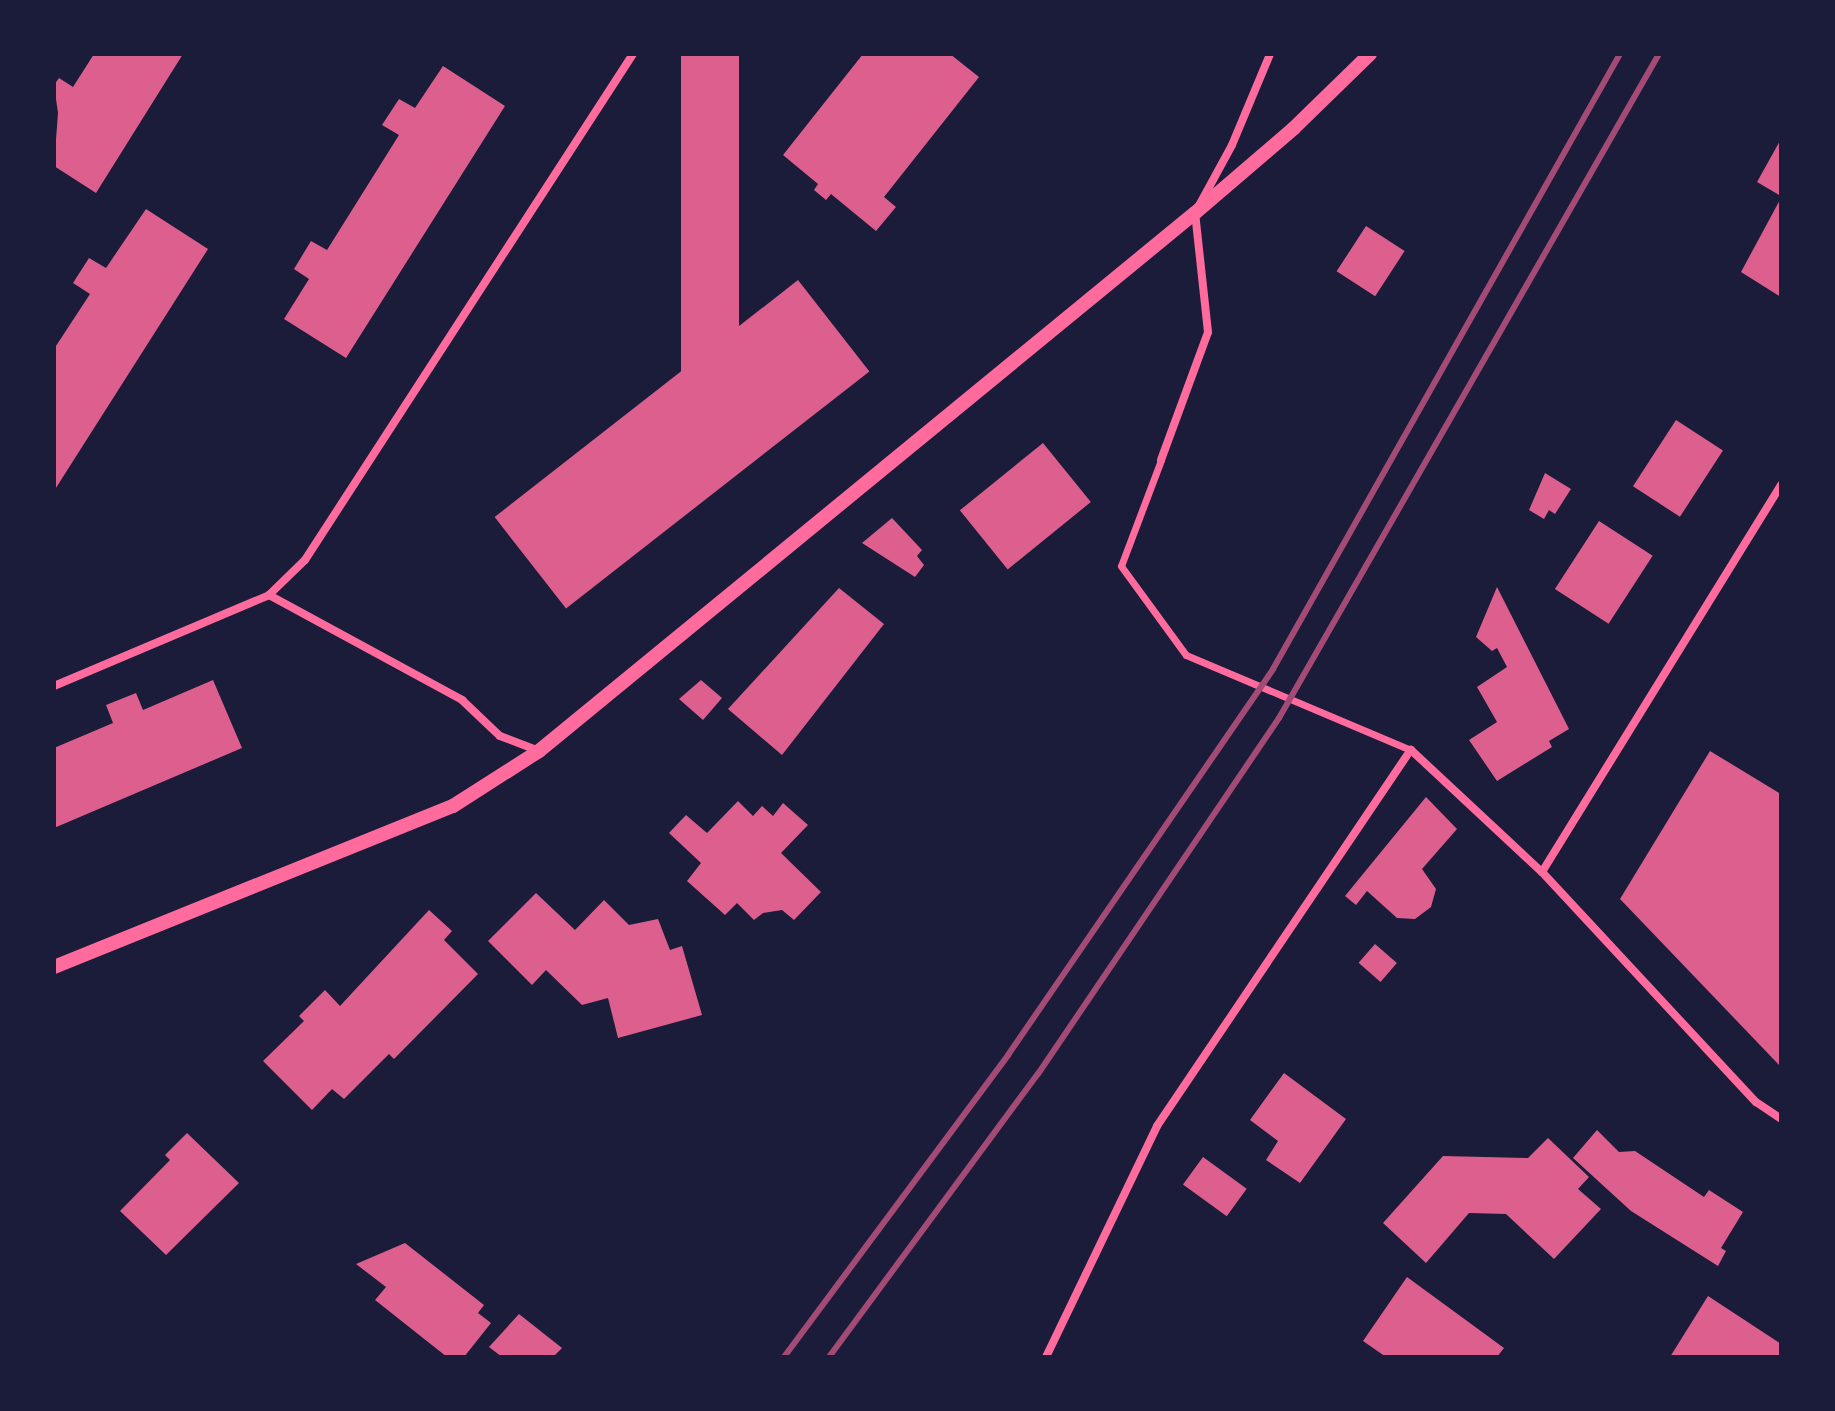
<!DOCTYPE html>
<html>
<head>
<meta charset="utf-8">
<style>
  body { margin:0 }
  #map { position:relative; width:1835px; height:1411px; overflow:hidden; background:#1b1b3a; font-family:Bitter,serif }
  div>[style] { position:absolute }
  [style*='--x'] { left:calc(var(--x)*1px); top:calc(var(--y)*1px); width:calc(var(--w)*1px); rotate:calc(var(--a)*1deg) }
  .building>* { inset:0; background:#dd5f8e; transform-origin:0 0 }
  .pedestrian>* { height:7px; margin:-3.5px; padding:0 3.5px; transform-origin:3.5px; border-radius:3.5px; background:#ff6b9d }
  .minor>* { height:8px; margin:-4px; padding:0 4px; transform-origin:4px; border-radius:4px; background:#ff6b9d }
  .tertiary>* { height:14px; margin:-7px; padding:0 7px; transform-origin:7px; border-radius:7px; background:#ff6b9d }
  .rail>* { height:6px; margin:-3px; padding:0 3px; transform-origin:3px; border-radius:3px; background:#a44b75 }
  span { translate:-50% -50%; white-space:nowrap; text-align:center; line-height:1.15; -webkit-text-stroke:6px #1b1b3a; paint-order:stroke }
  .frame { position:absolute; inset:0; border:56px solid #1b1b3a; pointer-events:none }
</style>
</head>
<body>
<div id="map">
  <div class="building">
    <i style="clip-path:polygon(94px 54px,183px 54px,96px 193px,54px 166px,58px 113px,54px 85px,59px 78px,73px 87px)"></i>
    <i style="left:681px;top:54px;width:58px;height:357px"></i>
    <i style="clip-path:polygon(863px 54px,950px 54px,979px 77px,884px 197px,896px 207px,876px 231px,831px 194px,826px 200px,814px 190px,818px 184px,783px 155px)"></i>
    <i style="clip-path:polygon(443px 66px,505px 106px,346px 358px,284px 319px,309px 279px,294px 269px,311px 241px,327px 250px,399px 135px,382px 125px,399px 99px,415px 108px)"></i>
    <i style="clip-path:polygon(1781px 139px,1781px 196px,1757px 182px)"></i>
    <i style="clip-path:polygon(1781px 198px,1781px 297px,1741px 272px)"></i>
    <i style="clip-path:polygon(146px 209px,208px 249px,54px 491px,54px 349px,90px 294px,73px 283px,89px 258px,106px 268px)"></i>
    <i style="left:1366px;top:226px;width:46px;height:54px;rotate:33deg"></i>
    <i style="left:798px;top:280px;width:116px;height:385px;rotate:52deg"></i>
    <i style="left:1676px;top:420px;width:56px;height:79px;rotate:33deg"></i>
    <i style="left:1043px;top:443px;width:76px;height:107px;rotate:51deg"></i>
    <i style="clip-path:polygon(1545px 473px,1571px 489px,1555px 514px,1549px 510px,1544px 519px,1529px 510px)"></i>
    <i style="clip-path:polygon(892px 518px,922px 550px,917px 556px,924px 565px,915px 577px,862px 543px)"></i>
    <i style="left:1599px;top:521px;width:64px;height:81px;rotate:33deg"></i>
    <i style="clip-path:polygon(1497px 587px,1569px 729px,1549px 741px,1552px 747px,1497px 781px,1469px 740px,1497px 722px,1477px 687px,1507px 667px,1497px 648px,1492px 651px,1476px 637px)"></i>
    <i style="clip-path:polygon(839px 588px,884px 624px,782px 755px,728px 709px)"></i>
    <i style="clip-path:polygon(213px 680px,242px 748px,54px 828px,54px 748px,113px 723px,106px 705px,136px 693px,143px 710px)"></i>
    <i style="clip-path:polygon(701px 680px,722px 698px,703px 720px,679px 699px)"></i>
    <i style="clip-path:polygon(1710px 751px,1781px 794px,1781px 1067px,1620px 899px)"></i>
    <i style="clip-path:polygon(1426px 797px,1457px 829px,1422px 869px,1436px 889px,1431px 907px,1415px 919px,1397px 918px,1367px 891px,1356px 905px,1345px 896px)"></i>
    <i style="clip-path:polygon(738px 801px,753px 816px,762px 806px,773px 816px,783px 803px,808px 825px,781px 853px,821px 892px,794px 920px,782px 910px,763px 913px,754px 920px,737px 903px,725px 915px,687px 881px,701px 863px,669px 833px,686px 815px,707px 833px)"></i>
    <i style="clip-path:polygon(536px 893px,575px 930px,604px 900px,629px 925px,658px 919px,670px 950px,682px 946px,702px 1015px,618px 1038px,608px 998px,582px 1005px,546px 970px,532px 985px,488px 941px)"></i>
    <i style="clip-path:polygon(429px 910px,452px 931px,444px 940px,478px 974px,394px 1059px,389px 1054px,344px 1099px,332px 1089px,312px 1110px,263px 1061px,304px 1021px,299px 1016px,325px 990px,340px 1006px)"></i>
    <i style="left:1375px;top:944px;width:29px;height:25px;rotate:41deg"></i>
    <i style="clip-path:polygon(1284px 1073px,1346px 1119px,1300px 1183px,1266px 1160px,1278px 1141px,1250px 1120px)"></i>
    <i style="clip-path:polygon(1597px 1130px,1619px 1152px,1635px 1151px,1704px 1197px,1709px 1190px,1743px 1212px,1721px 1248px,1726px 1251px,1718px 1266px,1631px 1211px,1573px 1158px)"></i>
    <i style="clip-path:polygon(187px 1133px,239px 1183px,166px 1255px,120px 1211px,170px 1160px,165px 1155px)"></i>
    <i style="clip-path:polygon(1548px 1138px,1589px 1177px,1578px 1189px,1601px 1209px,1554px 1259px,1506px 1214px,1469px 1213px,1426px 1263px,1383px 1223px,1443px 1156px,1528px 1158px)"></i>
    <i style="left:1203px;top:1157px;width:54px;height:34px;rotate:36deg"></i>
    <i style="clip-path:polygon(405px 1243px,484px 1305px,478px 1313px,491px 1323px,464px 1357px,447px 1357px,375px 1300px,386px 1287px,356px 1264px)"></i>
    <i style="clip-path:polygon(1407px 1277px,1504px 1348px,1497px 1357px,1386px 1357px,1363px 1341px)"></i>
    <i style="clip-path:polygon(1708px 1296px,1781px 1344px,1781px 1357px,1670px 1357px)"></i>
    <i style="clip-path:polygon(519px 1314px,562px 1348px,553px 1357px,502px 1357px,489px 1347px)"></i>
  </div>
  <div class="pedestrian">
    <i style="--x:1161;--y:460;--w:113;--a:110.7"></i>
    <i style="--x:1121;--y:566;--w:110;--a:53.9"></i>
    <i style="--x:1186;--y:655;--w:244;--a:22.9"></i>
  </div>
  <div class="minor">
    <i style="--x:1161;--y:460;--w:136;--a:-69.8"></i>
    <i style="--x:1208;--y:332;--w:120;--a:-96.2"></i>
    <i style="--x:1195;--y:213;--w:77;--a:-61.4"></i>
    <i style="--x:1232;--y:145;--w:99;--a:-67.3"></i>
    <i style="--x:269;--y:595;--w:50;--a:-44.2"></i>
    <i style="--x:305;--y:560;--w:603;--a:-57.05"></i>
    <i style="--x:54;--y:686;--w:233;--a:-22.9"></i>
    <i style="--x:269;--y:595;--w:220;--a:28.5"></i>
    <i style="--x:462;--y:700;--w:52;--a:43.5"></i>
    <i style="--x:500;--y:736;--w:42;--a:21"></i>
    <i style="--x:1542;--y:872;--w:455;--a:-58.3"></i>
    <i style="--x:1046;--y:1357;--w:256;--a:-64.3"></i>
    <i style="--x:1157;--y:1126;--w:454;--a:-56"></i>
    <i style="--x:1411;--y:750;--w:179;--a:43"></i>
    <i style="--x:1542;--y:872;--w:314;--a:47.1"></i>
    <i style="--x:1756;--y:1102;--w:30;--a:34"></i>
  </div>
  <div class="tertiary">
    <i style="--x:54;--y:967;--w:430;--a:-22"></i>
    <i style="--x:453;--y:806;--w:102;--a:-32.6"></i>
    <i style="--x:539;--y:751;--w:848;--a:-39.36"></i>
    <i style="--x:1195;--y:213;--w:130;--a:-40.6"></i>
    <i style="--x:1294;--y:128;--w:106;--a:-44.2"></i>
  </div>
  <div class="rail">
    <i style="--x:784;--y:1357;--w:376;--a:-53.4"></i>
    <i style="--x:1008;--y:1055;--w:468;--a:-55.5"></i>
    <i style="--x:1273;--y:669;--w:706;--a:-60.57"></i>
    <i style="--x:829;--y:1357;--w:352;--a:-53.6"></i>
    <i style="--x:1038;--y:1074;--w:430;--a:-55.9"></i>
    <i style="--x:1279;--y:718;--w:765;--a:-60.22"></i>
  </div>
  <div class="frame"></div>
</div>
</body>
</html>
